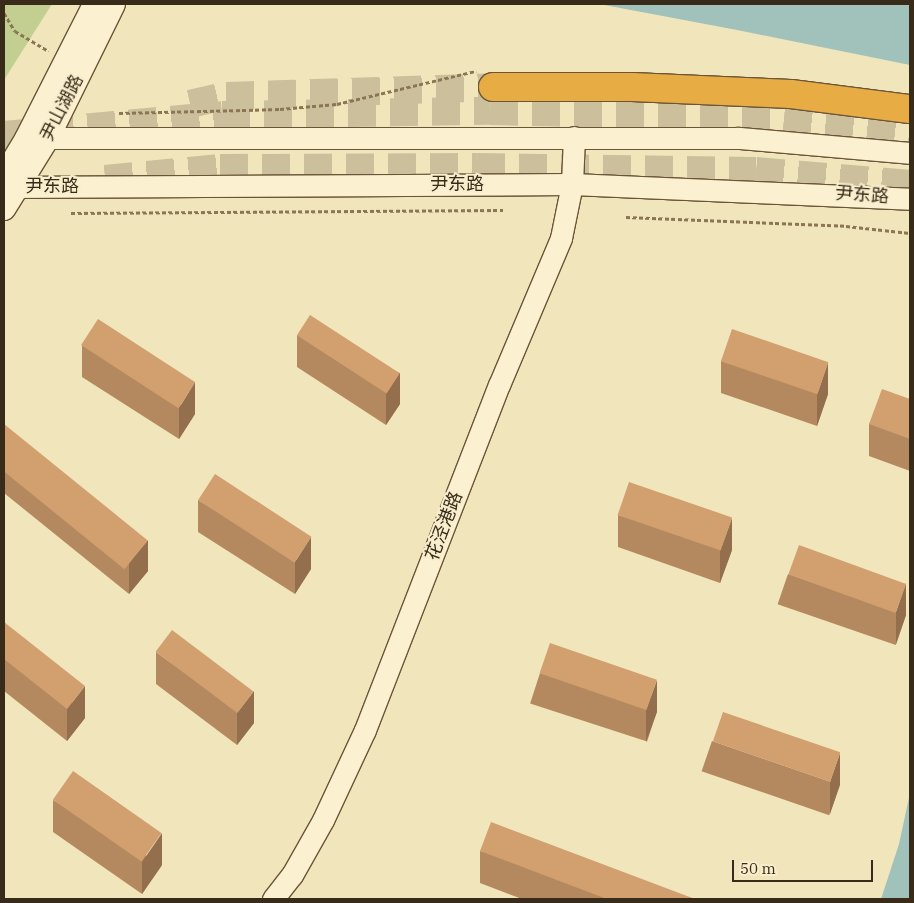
<!DOCTYPE html>
<html>
<head>
<meta charset="utf-8">
<style>
  body { margin:0 }
  #map { position:relative; width:914px; height:903px; overflow:hidden; background:#f1e5bc; font-family:"IBM Plex Serif","Noto Sans SC",serif }
  div>[style] { position:absolute }
  [style*='--x'] { left:calc(var(--x)*1px); top:calc(var(--y)*1px); width:calc(var(--w)*1px); rotate:calc(var(--a)*1deg) }
  .green>* { inset:0; background:#c3cf90 }
  .water>* { inset:0; background:#a1c2ba }
  .highway-tunnel>* { height:28px; margin-top:-14px; transform-origin:0; background:repeating-linear-gradient(90deg,#ccc09c 0 28px,transparent 0 42px) }
  .path>* { height:3px; margin-top:-1.5px; transform-origin:0; background:repeating-linear-gradient(90deg,#8a7555 0 4px,transparent 0 6.5px) }
  .roads { filter:drop-shadow(1px 0 #6b5538) drop-shadow(-1px 0 #6b5538) drop-shadow(0 1px #6b5538) drop-shadow(0 -1px #6b5538) }
  .secondary>* { height:21px; margin:-10.5px; padding:0 10.5px; transform-origin:10.5px; border-radius:10.5px; background:#fbf1d0 }
  .highway>* { height:28px; margin:-14px; padding:0 14px; transform-origin:14px; border-radius:14px; background:#e8ac45 }
  .wall>* { inset:0; background:#b5895f; transform-origin:0 0 }
  .shaded-wall>* { inset:0; background:#936f4e }
  .building>* { inset:0; background:#d29f6f; transform-origin:0 0 }
  span { translate:-50% -50%; white-space:nowrap; text-align:center; line-height:1.15; -webkit-text-stroke:4px #f8eecc; paint-order:stroke }
  .street-label { font-size:18px; color:#382b1a }
  .frame { position:absolute; inset:0; border:5px solid #382b1a; pointer-events:none }
  .scale { position:absolute; left:732px; top:860px; width:141px; height:22px; box-sizing:border-box; border:2px solid #382b1a; border-top:0; padding-left:6px; font-size:15px; line-height:18px; white-space:nowrap; color:#382b1a; -webkit-text-stroke:4px #f8eecc; paint-order:stroke }
</style>
</head>
<body>
<div id="map">
  <div class="green">
    <i style="clip-path:polygon(4px 4px,52px 4px,4px 80px)"></i>
  </div>
  <div class="water">
    <i style="clip-path:polygon(599px 4px,910px 4px,910px 65px,737px 30px)"></i>
    <i style="clip-path:polygon(910px 793px,910px 899px,881px 899px,899px 844px)"></i>
  </div>
  <div class="highway-tunnel">
    <i style="--x:190;--y:104;--w:37;--a:-13"></i>
    <i style="--x:226;--y:96;--w:267;--a:-1.9"></i>
    <i style="--x:4;--y:135;--w:219;--a:-5.2"></i>
    <i style="--x:222;--y:115;--w:268;--a:-0.9"></i>
    <i style="--x:490;--y:111;--w:294;--a:1.2"></i>
    <i style="--x:784;--y:117;--w:127;--a:5.9"></i>
    <i style="--x:105;--y:179;--w:116;--a:-5.5"></i>
    <i style="--x:220;--y:168;--w:257;--a:-0.2"></i>
    <i style="--x:477;--y:167;--w:279;--a:0.8"></i>
    <i style="--x:756;--y:171;--w:155;--a:4.8"></i>
  </div>
  <div class="path">
    <i style="--x:4;--y:13;--w:21;--a:59"></i>
    <i style="--x:15;--y:31;--w:39;--a:31"></i>
    <i style="--x:119;--y:113;--w:161;--a:-1.4"></i>
    <i style="--x:280;--y:109;--w:57;--a:-5"></i>
    <i style="--x:337;--y:104;--w:143;--a:-13.4"></i>
    <i style="--x:71;--y:213;--w:432;--a:-0.4"></i>
    <i style="--x:626;--y:217;--w:220;--a:2.3"></i>
    <i style="--x:846;--y:226;--w:64;--a:6.2"></i>
  </div>
  <div class="roads">
    <div class="secondary">
      <i style="--x:25;--y:138;--w:714;--a:0"></i>
      <i style="--x:739;--y:138;--w:172;--a:5"></i>
      <i style="--x:4;--y:173;--w:41;--a:-59"></i>
      <i style="--x:25;--y:138;--w:150;--a:-63.1"></i>
      <i style="--x:4;--y:187;--w:568;--a:-0.3"></i>
      <i style="--x:572;--y:184;--w:338;--a:2.5"></i>
      <i style="--x:4;--y:209;--w:84;--a:-58.2"></i>
      <i style="--x:48;--y:138;--w:149;--a:-63.8"></i>
      <i style="--x:273;--y:899;--w:31;--a:-52"></i>
      <i style="--x:292;--y:875;--w:63;--a:-60.6"></i>
      <i style="--x:323;--y:820;--w:99;--a:-65"></i>
      <i style="--x:365;--y:730;--w:370;--a:-68.8"></i>
      <i style="--x:499;--y:385;--w:160;--a:-67.1"></i>
      <i style="--x:561;--y:238;--w:55;--a:-78.5"></i>
      <i style="--x:572;--y:184;--w:47;--a:-87.6"></i>
    </div>
    <div class="highway">
      <i style="--x:493;--y:87;--w:139;--a:0"></i>
      <i style="--x:632;--y:87;--w:159;--a:2.5"></i>
      <i style="--x:791;--y:94;--w:120;--a:7.2"></i>
    </div>
  </div>
  <div class="wall">
    <i style="clip-path:polygon(297px 335px,400px 373px,400px 404px,386px 425px,297px 367px)"></i>
    <i style="clip-path:polygon(82px 345px,195px 414px,179px 439px,82px 377px)"></i>
    <i style="clip-path:polygon(721px 361px,828px 394px,817px 426px,721px 393px)"></i>
    <i style="clip-path:polygon(910px 399px,910px 471px,869px 456px,869px 424px)"></i>
    <i style="clip-path:polygon(4px 424px,148px 571px,129px 594px,4px 493px)"></i>
    <i style="clip-path:polygon(198px 500px,311px 569px,295px 594px,198px 532px)"></i>
    <i style="clip-path:polygon(618px 515px,732px 550px,720px 583px,618px 547px)"></i>
    <i style="left:788px;top:574px;width:125px;height:32px;rotate:19deg"></i>
    <i style="clip-path:polygon(4px 622px,85px 718px,67px 741px,4px 691px)"></i>
    <i style="clip-path:polygon(156px 652px,254px 723px,237px 745px,156px 684px)"></i>
    <i style="left:540px;top:673px;width:123px;height:32px;rotate:18deg"></i>
    <i style="left:712px;top:741px;width:135px;height:32px;rotate:19deg"></i>
    <i style="clip-path:polygon(53px 800px,162px 865px,142px 894px,53px 832px)"></i>
    <i style="clip-path:polygon(480px 851px,695px 899px,522px 899px,480px 883px)"></i>
  </div>
  <div class="shaded-wall">
    <i style="clip-path:polygon(828px 362px,828px 394px,817px 426px,817px 395px)"></i>
    <i style="clip-path:polygon(400px 373px,400px 404px,386px 425px,386px 393px)"></i>
    <i style="clip-path:polygon(195px 382px,195px 414px,179px 439px,179px 408px)"></i>
    <i style="clip-path:polygon(732px 518px,732px 550px,720px 583px,720px 551px)"></i>
    <i style="clip-path:polygon(311px 537px,311px 569px,295px 594px,295px 562px)"></i>
    <i style="clip-path:polygon(148px 540px,148px 571px,129px 594px,129px 562px)"></i>
    <i style="clip-path:polygon(906px 583px,906px 615px,896px 644px,896px 612px)"></i>
    <i style="clip-path:polygon(657px 680px,657px 712px,646px 742px,646px 710px)"></i>
    <i style="clip-path:polygon(85px 686px,85px 718px,67px 741px,67px 709px)"></i>
    <i style="clip-path:polygon(254px 691px,254px 723px,237px 745px,237px 713px)"></i>
    <i style="clip-path:polygon(840px 753px,840px 785px,830px 814px,830px 782px)"></i>
    <i style="clip-path:polygon(162px 833px,162px 865px,142px 894px,142px 862px)"></i>
  </div>
  <div class="building">
    <i style="left:310px;top:315px;width:107px;height:24px;rotate:33deg"></i>
    <i style="left:98px;top:319px;width:116px;height:31px;rotate:33deg"></i>
    <i style="left:732px;top:329px;width:102px;height:34px;rotate:19deg"></i>
    <i style="clip-path:polygon(882px 389px,910px 399px,910px 439px,869px 424px)"></i>
    <i style="left:4px;top:424px;width:185px;height:37px;rotate:39deg"></i>
    <i style="left:215px;top:474px;width:115px;height:31px;rotate:33deg"></i>
    <i style="left:629px;top:482px;width:109px;height:35px;rotate:19deg"></i>
    <i style="left:799px;top:545px;width:114px;height:31px;rotate:20deg"></i>
    <i style="clip-path:polygon(4px 622px,85px 686px,67px 709px,4px 659px)"></i>
    <i style="left:172px;top:630px;width:102px;height:27px;rotate:37deg"></i>
    <i style="left:550px;top:643px;width:113px;height:32px;rotate:19deg"></i>
    <i style="left:723px;top:712px;width:124px;height:31px;rotate:19deg"></i>
    <i style="left:73px;top:771px;width:108px;height:35px;rotate:35deg"></i>
    <i style="clip-path:polygon(491px 822px,695px 899px,607px 899px,480px 851px)"></i>
  </div>
  <div class="street-label">
    <span style="left:62px;top:108px;rotate:-63deg">尹山湖路</span>
    <span style="left:457px;top:184px">尹东路</span>
    <span style="left:52px;top:186px">尹东路</span>
    <span style="left:862px;top:195px;rotate:4deg">尹东路</span>
    <span style="left:444px;top:526px;rotate:-69deg">花泾港路</span>
  </div>
  <div class="frame"></div>
  <div class="scale">50 m</div>
</div>
</body>
</html>
